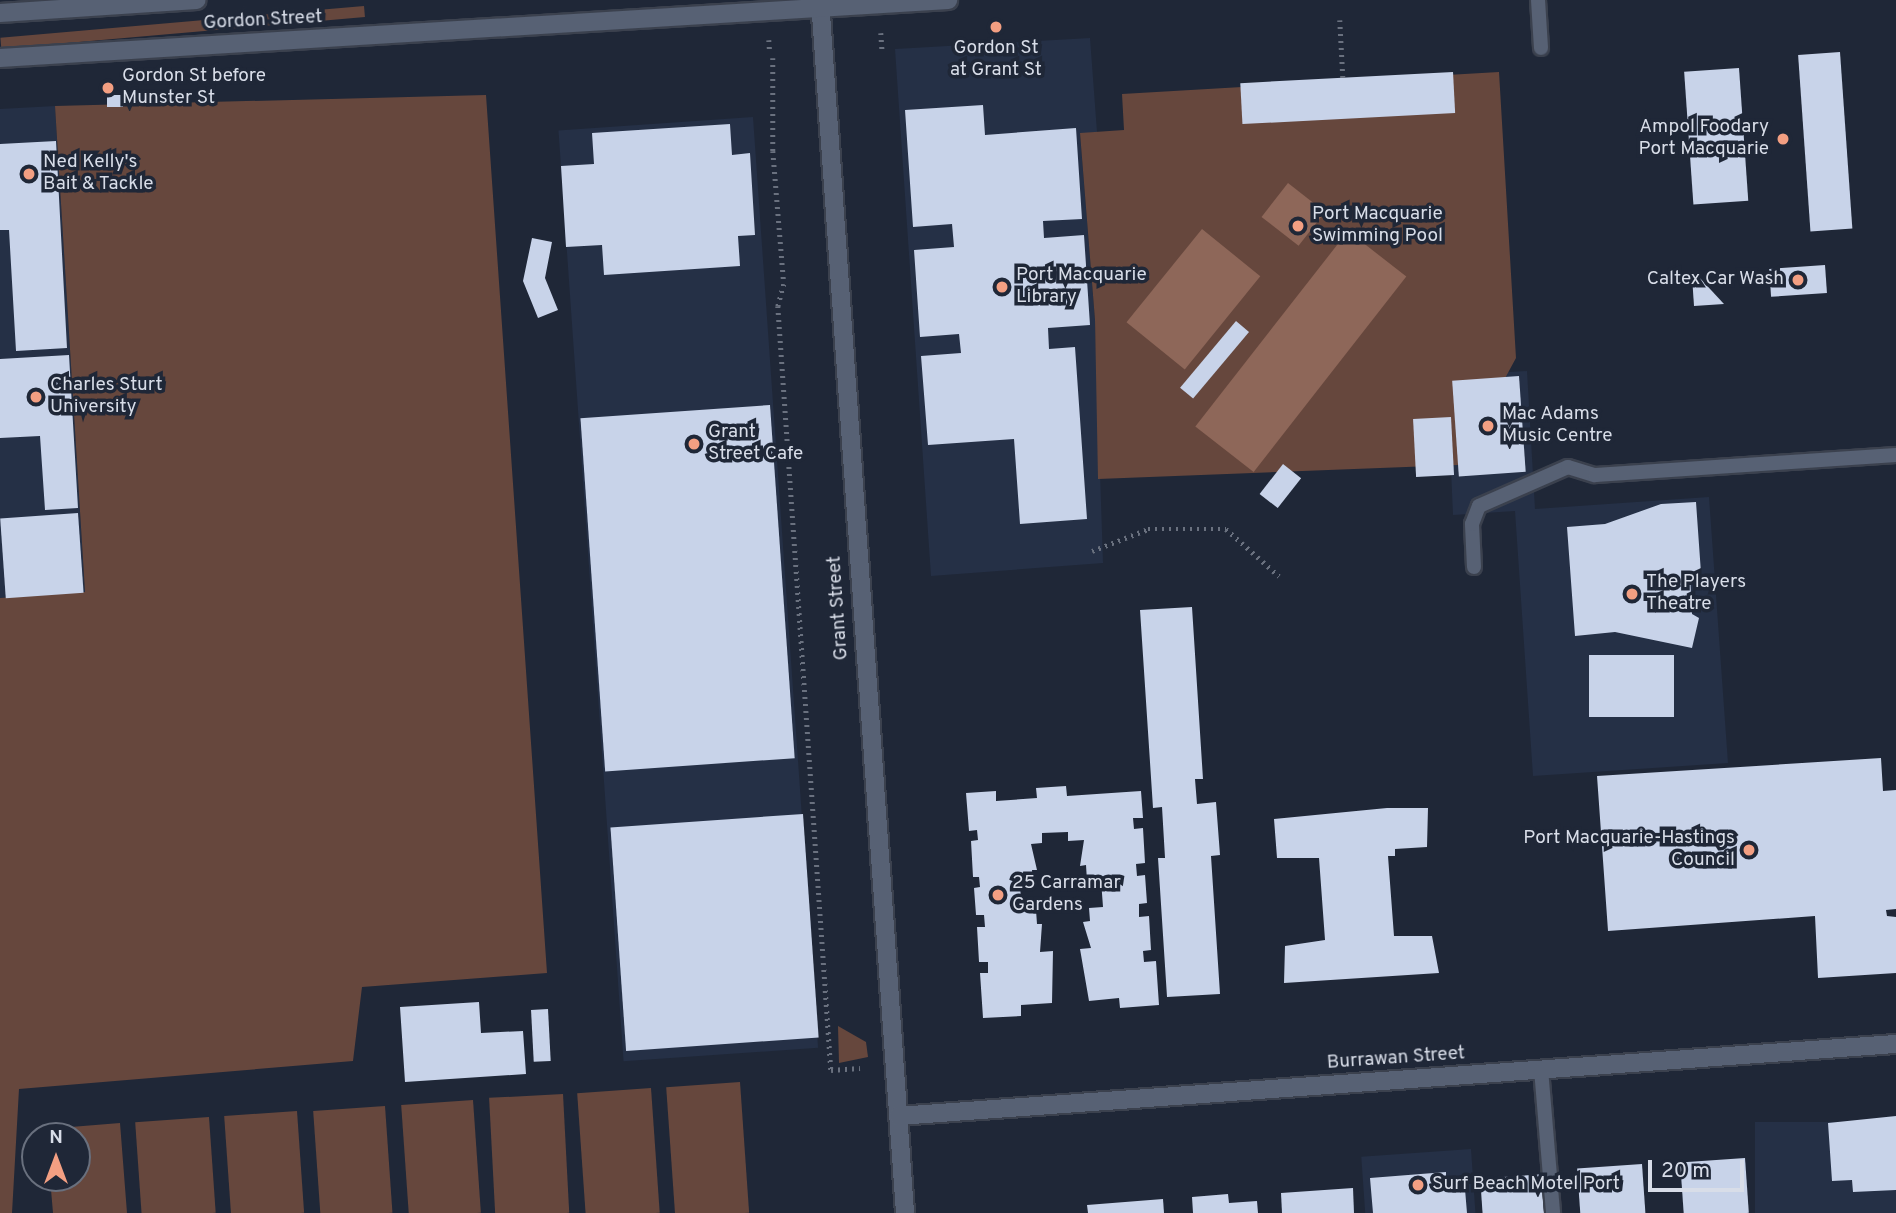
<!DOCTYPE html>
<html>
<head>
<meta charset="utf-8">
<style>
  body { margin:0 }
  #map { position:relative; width:1896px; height:1213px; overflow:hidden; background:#1f2737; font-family:Overpass,sans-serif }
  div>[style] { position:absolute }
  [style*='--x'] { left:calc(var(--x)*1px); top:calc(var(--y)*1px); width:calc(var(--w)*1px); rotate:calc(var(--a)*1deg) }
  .built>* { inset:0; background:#253046; transform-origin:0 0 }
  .green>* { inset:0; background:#66473d; transform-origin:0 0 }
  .water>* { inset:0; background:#8e6759; transform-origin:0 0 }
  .building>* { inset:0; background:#c8d3e9; transform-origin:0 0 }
  .path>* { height:4.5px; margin-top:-2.25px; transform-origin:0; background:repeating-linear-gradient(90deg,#6a717f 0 2px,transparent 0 7px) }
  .roads { filter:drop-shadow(2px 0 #3b414e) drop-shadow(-2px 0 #3b414e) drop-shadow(0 2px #3b414e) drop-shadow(0 -2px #3b414e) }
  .lane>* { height:14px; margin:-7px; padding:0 7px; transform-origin:7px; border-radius:7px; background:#576174 }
  .street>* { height:18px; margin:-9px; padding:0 9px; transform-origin:9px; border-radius:9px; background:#576174 }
  .secondary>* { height:18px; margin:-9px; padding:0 9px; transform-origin:9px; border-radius:9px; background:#576174 }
  .dots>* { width:19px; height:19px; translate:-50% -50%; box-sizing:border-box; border:4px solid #1f2737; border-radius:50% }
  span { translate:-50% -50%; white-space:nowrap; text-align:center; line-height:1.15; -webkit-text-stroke:7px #1f2737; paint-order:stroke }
  .street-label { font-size:19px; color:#d8dde8 }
  .poi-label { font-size:19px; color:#d8dde8 }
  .left { translate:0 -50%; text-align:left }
  .right { translate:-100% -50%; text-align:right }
  .north { position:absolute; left:21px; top:1122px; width:70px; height:70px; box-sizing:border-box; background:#1f2737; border:2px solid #69707e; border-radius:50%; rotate:0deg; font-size:19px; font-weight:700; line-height:28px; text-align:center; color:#d8dde8 }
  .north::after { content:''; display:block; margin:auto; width:24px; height:32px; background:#f39f82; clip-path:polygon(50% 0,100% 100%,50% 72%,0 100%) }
  .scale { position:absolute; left:1648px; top:1160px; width:96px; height:32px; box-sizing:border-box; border:4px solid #d8dde8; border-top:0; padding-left:9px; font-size:21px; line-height:24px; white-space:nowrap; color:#d8dde8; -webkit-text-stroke:5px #1f2737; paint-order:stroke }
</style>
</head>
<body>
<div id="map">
  <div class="built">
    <i style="clip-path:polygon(1090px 38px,1097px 132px,1080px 134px,1095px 320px,1103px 563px,931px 576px,895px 49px)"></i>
    <i style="clip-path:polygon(55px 106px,85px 593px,0 598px,0 109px)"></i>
    <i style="left:753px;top:117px;width:933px;height:195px;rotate:86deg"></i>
    <i style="clip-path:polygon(1527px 371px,1535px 509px,1709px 497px,1728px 763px,1533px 776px,1515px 511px,1453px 515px,1447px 376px)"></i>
    <i style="left:1896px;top:1122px;width:91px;height:141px;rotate:90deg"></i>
    <i style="left:1471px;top:1149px;width:64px;height:110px;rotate:86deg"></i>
  </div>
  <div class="green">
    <i style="left:364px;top:6px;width:11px;height:365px;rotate:85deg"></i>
    <i style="clip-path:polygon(1499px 72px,1516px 358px,1458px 465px,1098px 479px,1095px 320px,1080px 133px,1124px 130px,1122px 94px)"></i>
    <i style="clip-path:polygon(486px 95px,547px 973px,362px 987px,353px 1061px,19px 1089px,12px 1213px,0 1213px,0 598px,85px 592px,55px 106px)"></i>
    <i style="clip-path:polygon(838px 1026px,866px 1042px,868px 1057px,839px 1063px)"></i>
    <i style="left:740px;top:1082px;width:131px;height:74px;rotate:86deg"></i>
    <i style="left:651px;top:1088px;width:125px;height:74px;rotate:86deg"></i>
    <i style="left:563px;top:1094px;width:119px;height:74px;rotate:87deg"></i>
    <i style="left:473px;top:1100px;width:113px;height:72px;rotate:86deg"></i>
    <i style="left:385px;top:1106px;width:107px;height:72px;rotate:86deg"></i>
    <i style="left:297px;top:1111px;width:102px;height:73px;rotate:86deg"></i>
    <i style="left:209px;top:1117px;width:96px;height:74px;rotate:86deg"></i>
    <i style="clip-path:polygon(120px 1123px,127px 1213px,53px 1213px,50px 1178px,77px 1178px,77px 1136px,47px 1136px,46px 1129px)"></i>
  </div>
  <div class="water">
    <i style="left:1288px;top:183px;width:47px;height:43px;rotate:38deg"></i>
    <i style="left:1202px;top:229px;width:75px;height:120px;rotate:39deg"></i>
    <i style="left:1348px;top:231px;width:74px;height:248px;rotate:38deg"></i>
  </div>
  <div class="building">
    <i style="left:1840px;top:52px;width:177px;height:42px;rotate:86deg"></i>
    <i style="left:1739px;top:68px;width:133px;height:55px;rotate:86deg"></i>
    <i style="left:1453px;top:72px;width:41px;height:213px;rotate:87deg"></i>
    <i style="left:107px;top:95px;width:16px;height:12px"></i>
    <i style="clip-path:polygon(983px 105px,985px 135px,1076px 128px,1082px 219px,1043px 221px,1044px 238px,1084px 235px,1090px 325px,1048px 328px,1049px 349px,1075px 347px,1087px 519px,1020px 524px,1014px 439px,928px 445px,921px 356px,961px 353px,959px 334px,920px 337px,914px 250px,954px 247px,952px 224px,913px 227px,905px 110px)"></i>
    <i style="clip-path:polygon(730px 124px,732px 155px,750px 153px,755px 235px,738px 236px,740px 266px,604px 275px,602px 245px,566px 247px,561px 166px,594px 164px,592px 133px)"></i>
    <i style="clip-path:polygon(56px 141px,67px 348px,16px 351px,9px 230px,0 230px,0 144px)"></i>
    <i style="clip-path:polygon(532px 238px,552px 242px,545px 278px,558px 310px,538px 318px,523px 281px)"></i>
    <i style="left:1825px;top:265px;width:28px;height:56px;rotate:86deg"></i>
    <i style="clip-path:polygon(1692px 276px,1698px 276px,1724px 304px,1694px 306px)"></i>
    <i style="left:1236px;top:321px;width:17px;height:87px;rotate:40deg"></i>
    <i style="clip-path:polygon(69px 355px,78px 508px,45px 510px,40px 436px,0 438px,0 359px)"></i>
    <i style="left:1519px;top:376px;width:96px;height:67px;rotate:86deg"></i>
    <i style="left:770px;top:405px;width:354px;height:190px;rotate:86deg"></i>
    <i style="left:1451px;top:417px;width:58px;height:38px;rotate:87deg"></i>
    <i style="left:1283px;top:464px;width:23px;height:38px;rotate:38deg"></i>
    <i style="clip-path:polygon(1696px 502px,1701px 573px,1690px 574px,1692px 614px,1699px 618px,1692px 648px,1615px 632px,1575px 636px,1567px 527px,1605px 524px,1661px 504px)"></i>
    <i style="left:78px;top:513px;width:80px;height:78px;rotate:86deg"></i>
    <i style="clip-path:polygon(1192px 607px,1203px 779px,1195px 779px,1197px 804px,1216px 802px,1220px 855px,1211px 856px,1220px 994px,1167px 997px,1158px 858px,1165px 858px,1162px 807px,1153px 808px,1140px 610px)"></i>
    <i style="left:1589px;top:655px;width:85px;height:62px"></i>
    <i style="clip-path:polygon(1881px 758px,1883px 791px,1896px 790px,1896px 909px,1886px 910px,1887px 916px,1896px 917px,1896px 973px,1818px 978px,1815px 916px,1608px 931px,1597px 776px)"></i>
    <i style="clip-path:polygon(1066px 786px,1067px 796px,1141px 791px,1143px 818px,1133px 818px,1134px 829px,1143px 828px,1145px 863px,1136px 864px,1137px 876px,1145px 875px,1147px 903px,1139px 904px,1139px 917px,1149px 916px,1151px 950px,1143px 951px,1144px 962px,1156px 961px,1159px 1005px,1120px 1008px,1119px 998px,1089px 1001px,1080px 949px,1091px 948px,1083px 922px,1090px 921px,1089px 908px,1103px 907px,1101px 880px,1087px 881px,1086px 865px,1080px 866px,1084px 840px,1068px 841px,1068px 832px,1042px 833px,1042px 843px,1031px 844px,1037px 870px,1032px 870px,1033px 884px,1020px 886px,1022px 911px,1036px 910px,1037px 924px,1042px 924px,1040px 952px,1053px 951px,1052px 1003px,1021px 1005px,1021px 1016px,983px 1018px,980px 973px,988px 973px,988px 962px,979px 962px,977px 927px,985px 927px,984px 915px,976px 915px,974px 888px,980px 887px,979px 877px,973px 877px,971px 841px,978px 840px,977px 830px,969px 831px,966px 793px,996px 791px,996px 801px,1037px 798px,1036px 788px)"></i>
    <i style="clip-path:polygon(1387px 808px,1428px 808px,1427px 847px,1395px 849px,1395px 856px,1388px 856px,1394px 936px,1432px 936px,1439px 973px,1284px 983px,1285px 946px,1325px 940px,1319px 858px,1277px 858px,1274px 819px)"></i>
    <i style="left:803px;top:814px;width:224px;height:193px;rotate:86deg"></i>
    <i style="clip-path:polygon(479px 1002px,481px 1033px,523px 1031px,526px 1074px,405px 1082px,400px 1007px)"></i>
    <i style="left:548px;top:1009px;width:52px;height:17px;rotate:87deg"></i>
    <i style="clip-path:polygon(1896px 1116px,1896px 1190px,1853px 1192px,1852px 1180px,1832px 1181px,1828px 1123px)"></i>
    <i style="left:1745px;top:1158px;width:55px;height:65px;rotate:86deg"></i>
    <i style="left:1642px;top:1164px;width:49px;height:65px;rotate:86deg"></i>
    <i style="clip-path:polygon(1446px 1172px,1446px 1179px,1464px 1177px,1467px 1213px,1373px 1213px,1370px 1178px)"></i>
    <i style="left:1546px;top:1174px;width:39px;height:66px;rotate:86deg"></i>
    <i style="clip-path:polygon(1353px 1188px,1354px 1213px,1282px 1213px,1281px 1193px)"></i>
    <i style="clip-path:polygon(1228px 1194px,1229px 1203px,1257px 1201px,1258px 1213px,1193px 1213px,1192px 1197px)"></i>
    <i style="clip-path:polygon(1163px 1199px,1164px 1213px,1088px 1213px,1087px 1205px)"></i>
  </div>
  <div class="path">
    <i style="--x:1340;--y:20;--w:58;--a:87"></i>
    <i style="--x:881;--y:33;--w:16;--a:86"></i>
    <i style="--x:769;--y:40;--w:13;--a:86"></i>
    <i style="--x:773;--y:58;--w:93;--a:90"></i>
    <i style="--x:773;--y:151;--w:133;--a:85.3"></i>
    <i style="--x:784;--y:284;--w:23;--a:105"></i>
    <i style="--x:778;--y:306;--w:766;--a:86.03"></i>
    <i style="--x:831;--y:1070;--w:29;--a:-4"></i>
    <i style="--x:1092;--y:551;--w:60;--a:-21.4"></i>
    <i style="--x:1148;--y:529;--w:78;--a:0"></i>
    <i style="--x:1226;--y:529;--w:71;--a:41.6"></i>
  </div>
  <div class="roads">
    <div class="lane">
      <i style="--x:1538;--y:0;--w:48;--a:86.4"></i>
      <i style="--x:1474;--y:567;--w:43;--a:-92.7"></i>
      <i style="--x:1472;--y:524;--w:19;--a:-69"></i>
      <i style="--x:1479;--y:506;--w:97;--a:-23.7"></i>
      <i style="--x:1568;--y:467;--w:28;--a:17"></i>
      <i style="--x:1595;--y:475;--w:302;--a:-3.8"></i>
      <i style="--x:1541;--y:1069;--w:144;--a:85.2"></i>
    </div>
    <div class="street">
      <i style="--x:820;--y:0;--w:1216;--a:85.99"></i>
      <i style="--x:898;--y:1116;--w:1001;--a:-4.13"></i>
    </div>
    <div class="secondary">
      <i style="--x:0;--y:13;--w:197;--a:-3.8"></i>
      <i style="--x:0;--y:58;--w:950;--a:-3.5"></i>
    </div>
  </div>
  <div class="dots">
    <i style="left:996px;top:27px;background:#f39f82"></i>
    <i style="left:108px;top:88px;background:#f39f82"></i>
    <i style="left:1783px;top:139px;background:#f39f82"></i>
    <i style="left:29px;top:174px;background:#f39f82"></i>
    <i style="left:1298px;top:226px;background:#f39f82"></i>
    <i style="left:1798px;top:280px;background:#f39f82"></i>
    <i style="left:1002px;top:287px;background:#f39f82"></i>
    <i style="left:36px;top:397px;background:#f39f82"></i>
    <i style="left:1488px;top:426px;background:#f39f82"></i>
    <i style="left:694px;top:444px;background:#f39f82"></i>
    <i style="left:1632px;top:594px;background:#f39f82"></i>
    <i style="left:1749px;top:850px;background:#f39f82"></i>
    <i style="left:998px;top:895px;background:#f39f82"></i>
    <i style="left:1418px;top:1185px;background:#f39f82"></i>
  </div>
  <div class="street-label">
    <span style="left:263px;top:21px;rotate:-3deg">Gordon Street</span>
    <span style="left:839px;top:608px;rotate:-94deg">Grant Street</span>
    <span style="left:1396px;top:1059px;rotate:-4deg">Burrawan Street</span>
  </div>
  <div class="poi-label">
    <span style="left:996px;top:60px">Gordon St<br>at Grant St</span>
    <span class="left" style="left:122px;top:88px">Gordon St before<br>Munster St</span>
    <span class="right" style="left:1769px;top:139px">Ampol Foodary<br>Port Macquarie</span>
    <span class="left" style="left:43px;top:174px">Ned Kelly's<br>Bait &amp; Tackle</span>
    <span class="left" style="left:1312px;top:226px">Port Macquarie<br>Swimming Pool</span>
    <span class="left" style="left:1016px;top:287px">Port Macquarie<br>Library</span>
    <span class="right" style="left:1784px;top:280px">Caltex Car Wash</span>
    <span class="left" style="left:50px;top:397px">Charles Sturt<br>University</span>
    <span class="left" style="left:1502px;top:426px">Mac Adams<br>Music Centre</span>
    <span class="left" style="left:708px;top:444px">Grant<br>Street Cafe</span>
    <span class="left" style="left:1646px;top:594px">The Players<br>Theatre</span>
    <span class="right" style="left:1735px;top:850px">Port Macquarie-Hastings<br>Council</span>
    <span class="left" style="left:1012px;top:895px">25 Carramar<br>Gardens</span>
    <span class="left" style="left:1432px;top:1185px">Surf Beach Motel Port</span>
  </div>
  <div class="north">N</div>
  <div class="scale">20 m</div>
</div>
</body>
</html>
